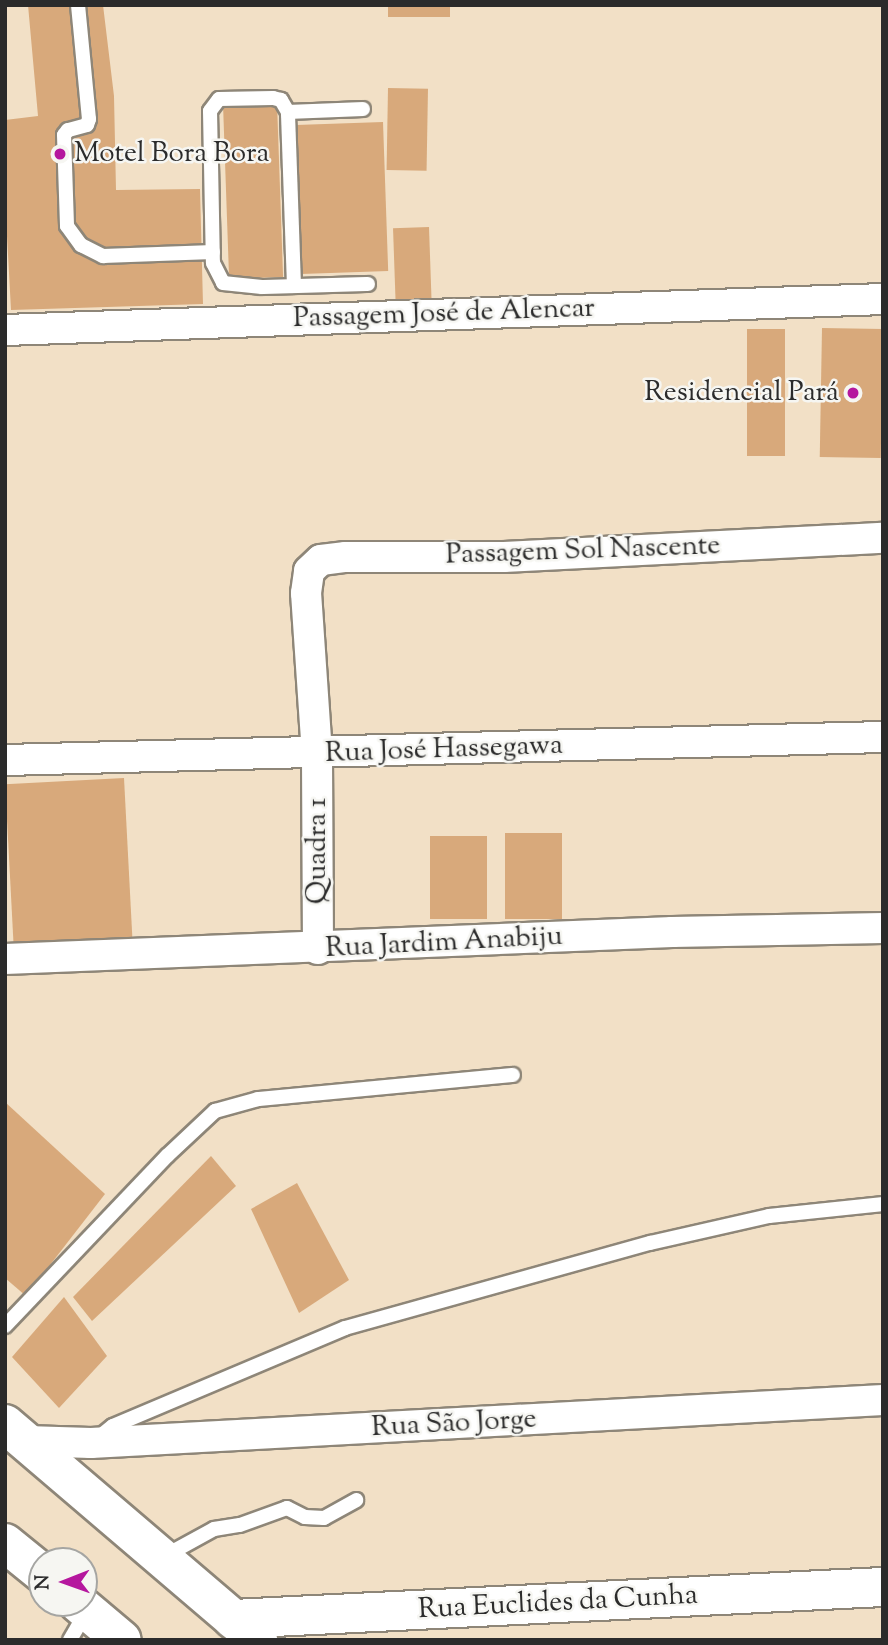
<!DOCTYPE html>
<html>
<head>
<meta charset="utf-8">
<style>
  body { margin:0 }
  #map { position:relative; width:888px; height:1645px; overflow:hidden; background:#f2e0c6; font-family:"Sorts Mill Goudy",serif }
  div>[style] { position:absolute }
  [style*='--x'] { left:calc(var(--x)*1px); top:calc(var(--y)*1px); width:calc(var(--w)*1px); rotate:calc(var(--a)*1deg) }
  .building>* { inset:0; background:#d8a97b; transform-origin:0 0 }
  .roads { filter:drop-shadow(2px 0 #8e8678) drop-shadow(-2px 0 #8e8678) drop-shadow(0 2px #8e8678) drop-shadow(0 -2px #8e8678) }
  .lane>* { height:14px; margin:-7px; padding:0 7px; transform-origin:7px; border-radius:7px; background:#fff }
  .street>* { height:30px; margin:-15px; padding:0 15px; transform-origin:15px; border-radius:15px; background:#fff }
  .secondary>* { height:38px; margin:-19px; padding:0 19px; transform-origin:19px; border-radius:19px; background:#fff }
  .highway>* { height:38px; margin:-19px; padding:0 19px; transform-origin:19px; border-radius:19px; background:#fff }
  .dots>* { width:19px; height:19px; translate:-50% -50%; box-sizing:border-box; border:4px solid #f6f6f2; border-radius:50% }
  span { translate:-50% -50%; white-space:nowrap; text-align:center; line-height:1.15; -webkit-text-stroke:5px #f6f6f2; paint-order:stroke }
  .poi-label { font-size:28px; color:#2b2b2b }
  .left { translate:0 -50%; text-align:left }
  .right { translate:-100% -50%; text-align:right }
  .street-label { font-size:28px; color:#2b2b2b }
  .frame { position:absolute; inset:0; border:7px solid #2b2b2b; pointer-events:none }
  .north { position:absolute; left:28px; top:1547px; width:70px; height:70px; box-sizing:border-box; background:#f6f6f2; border:2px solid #a5a5a2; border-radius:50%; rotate:269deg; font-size:19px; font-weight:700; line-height:28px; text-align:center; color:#2b2b2b }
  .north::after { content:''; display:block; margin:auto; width:24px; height:32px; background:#b5179e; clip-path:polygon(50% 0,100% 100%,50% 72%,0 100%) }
</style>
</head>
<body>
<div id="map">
  <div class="building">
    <i style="clip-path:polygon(28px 5px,103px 5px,114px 96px,116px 190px,200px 189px,203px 304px,11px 310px,5px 199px,5px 120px,38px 116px)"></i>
    <i style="left:388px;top:5px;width:62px;height:12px"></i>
    <i style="left:388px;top:88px;width:40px;height:82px;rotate:1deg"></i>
    <i style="left:277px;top:103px;width:174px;height:54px;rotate:88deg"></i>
    <i style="left:383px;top:122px;width:149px;height:87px;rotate:88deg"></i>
    <i style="left:429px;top:227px;width:72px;height:36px;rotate:88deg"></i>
    <i style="left:822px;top:328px;width:61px;height:129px;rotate:1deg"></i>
    <i style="left:747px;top:329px;width:38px;height:127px"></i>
    <i style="left:124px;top:778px;width:163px;height:119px;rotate:87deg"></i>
    <i style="left:562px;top:833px;width:86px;height:57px;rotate:90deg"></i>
    <i style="left:430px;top:836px;width:57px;height:83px"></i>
    <i style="clip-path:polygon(5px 1102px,105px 1194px,26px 1296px,5px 1278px)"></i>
    <i style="clip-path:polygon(211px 1156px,236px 1186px,92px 1321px,73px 1297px)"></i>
    <i style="clip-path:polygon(297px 1183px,349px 1280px,299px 1313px,251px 1209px)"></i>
    <i style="clip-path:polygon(64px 1297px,107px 1356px,59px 1408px,12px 1357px)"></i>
  </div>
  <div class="roads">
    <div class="lane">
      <i style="--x:78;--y:5;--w:115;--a:84.5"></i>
      <i style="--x:89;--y:119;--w:6;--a:108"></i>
      <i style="--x:87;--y:125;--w:20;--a:165"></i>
      <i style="--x:68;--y:130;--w:6;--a:129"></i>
      <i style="--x:64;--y:135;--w:91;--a:88.1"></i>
      <i style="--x:67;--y:226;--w:24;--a:54"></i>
      <i style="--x:81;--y:245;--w:25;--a:27"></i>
      <i style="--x:103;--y:256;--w:110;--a:-2.1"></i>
      <i style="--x:288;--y:112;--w:14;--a:-120"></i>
      <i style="--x:281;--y:100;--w:8;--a:-166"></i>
      <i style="--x:273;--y:98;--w:54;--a:178.9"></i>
      <i style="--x:219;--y:99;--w:15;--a:127"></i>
      <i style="--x:210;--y:111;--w:152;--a:88.9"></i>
      <i style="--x:213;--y:263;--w:22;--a:63"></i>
      <i style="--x:223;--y:283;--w:39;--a:6"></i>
      <i style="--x:262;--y:287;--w:106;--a:-1.6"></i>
      <i style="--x:294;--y:286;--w:174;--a:-92"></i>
      <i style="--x:288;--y:112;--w:75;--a:-2.3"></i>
      <i style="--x:5;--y:1326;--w:235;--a:-46.4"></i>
      <i style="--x:167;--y:1156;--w:66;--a:-43.2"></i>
      <i style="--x:215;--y:1111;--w:45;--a:-15.6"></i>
      <i style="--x:258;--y:1099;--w:256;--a:-5.4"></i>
      <i style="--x:98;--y:1438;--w:19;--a:-39"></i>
      <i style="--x:113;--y:1426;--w:252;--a:-22.9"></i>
      <i style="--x:345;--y:1328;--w:317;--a:-15.6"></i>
      <i style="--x:650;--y:1243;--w:122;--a:-12.8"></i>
      <i style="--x:769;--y:1216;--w:115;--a:-6"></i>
      <i style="--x:163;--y:1557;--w:58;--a:-28.8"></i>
      <i style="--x:214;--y:1529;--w:26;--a:-9"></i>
      <i style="--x:240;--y:1525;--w:50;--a:-19.9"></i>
      <i style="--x:287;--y:1508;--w:20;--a:27"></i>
      <i style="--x:305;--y:1517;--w:19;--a:3"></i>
      <i style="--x:324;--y:1518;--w:37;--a:-29"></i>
      <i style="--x:70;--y:1640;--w:30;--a:-60"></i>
    </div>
    <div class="street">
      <i style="--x:5;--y:330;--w:879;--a:-2.02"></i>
      <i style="--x:5;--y:760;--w:878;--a:-1.5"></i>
      <i style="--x:318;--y:949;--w:195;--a:-90.3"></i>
      <i style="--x:317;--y:754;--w:161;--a:-93.9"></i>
      <i style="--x:306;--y:593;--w:22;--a:-82"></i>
      <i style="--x:309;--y:571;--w:16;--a:-43"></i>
      <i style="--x:321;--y:560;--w:25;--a:-7"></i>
      <i style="--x:346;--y:557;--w:158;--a:0"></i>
      <i style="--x:504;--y:557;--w:379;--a:-2.9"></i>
      <i style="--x:5;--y:959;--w:668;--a:-2.32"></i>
      <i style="--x:672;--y:932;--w:211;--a:-1.1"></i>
      <i style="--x:26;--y:1441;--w:65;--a:1.8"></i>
      <i style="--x:91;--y:1443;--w:793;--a:-3.11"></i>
    </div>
    <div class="secondary">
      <i style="--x:233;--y:1619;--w:651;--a:-2.82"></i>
    </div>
    <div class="highway">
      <i style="--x:5;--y:1424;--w:333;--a:40.5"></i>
      <i style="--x:5;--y:1543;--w:48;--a:39"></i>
      <i style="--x:78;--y:1603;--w:57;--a:40.1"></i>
    </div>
  </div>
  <div class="dots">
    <i style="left:60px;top:154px;background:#b5179e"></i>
    <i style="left:853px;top:393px;background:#b5179e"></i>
  </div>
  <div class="poi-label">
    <span class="left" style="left:74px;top:154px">Motel Bora Bora</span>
    <span class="right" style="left:839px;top:393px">Residencial Pará</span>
  </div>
  <div class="street-label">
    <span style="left:444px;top:314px;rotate:-2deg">Passagem José de Alencar</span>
    <span style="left:583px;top:551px;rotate:-2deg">Passagem Sol Nascente</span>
    <span style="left:444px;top:750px;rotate:-2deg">Rua José Hassegawa</span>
    <span style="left:318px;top:851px;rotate:-90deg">Quadra 1</span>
    <span style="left:444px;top:943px;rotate:-3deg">Rua Jardim Anabiju</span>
    <span style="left:454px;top:1424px;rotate:-3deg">Rua São Jorge</span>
    <span style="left:558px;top:1603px;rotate:-3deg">Rua Euclides da Cunha</span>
  </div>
  <div class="frame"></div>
  <div class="north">N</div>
</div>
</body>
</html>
